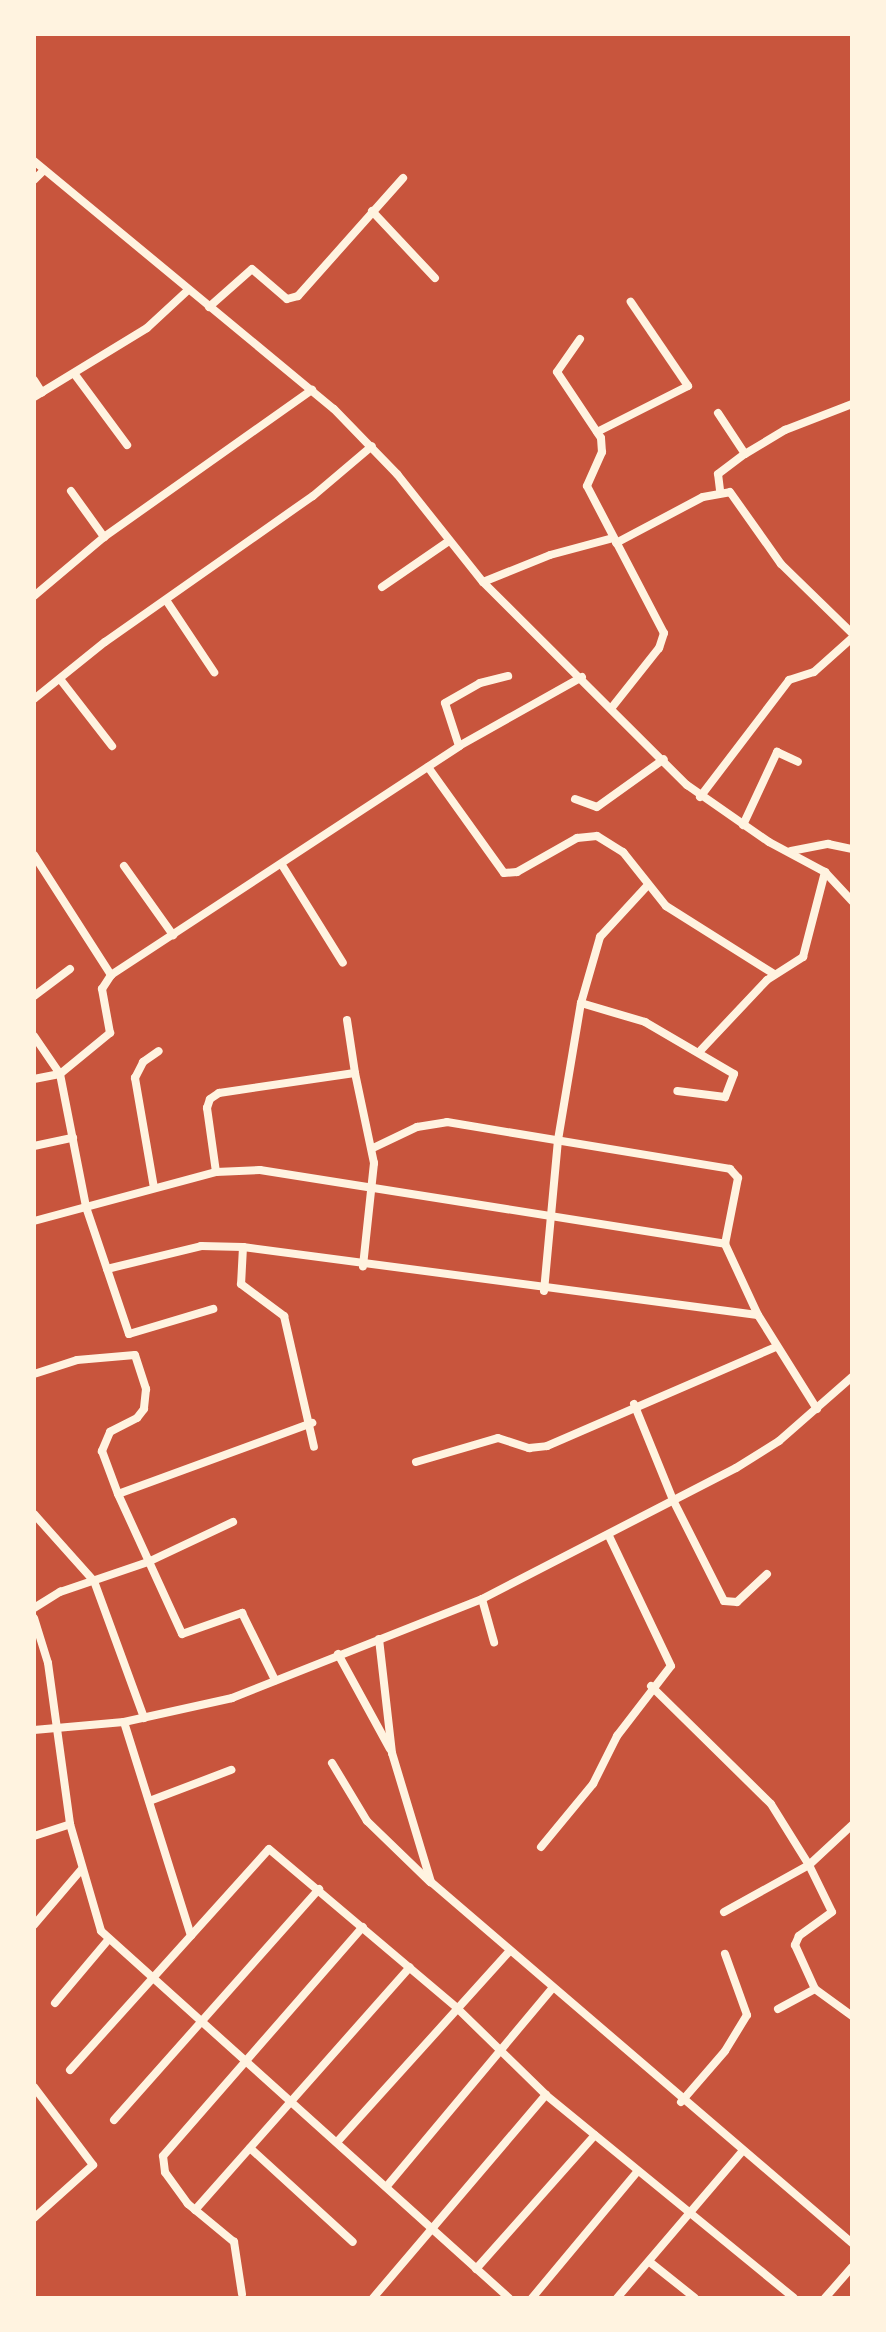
<!DOCTYPE html>
<html>
<head>
<meta charset="utf-8">
<style>
  body { margin:0 }
  #map { position:relative; width:886px; height:2332px; overflow:hidden; background:#c8553d; font-family:Roboto,sans-serif }
  div>[style] { position:absolute }
  [style*='--x'] { left:calc(var(--x)*1px); top:calc(var(--y)*1px); width:calc(var(--w)*1px); rotate:calc(var(--a)*1deg) }
  .minor>* { height:8px; margin:-4px; padding:0 4px; transform-origin:4px; border-radius:4px; background:#fff3e0 }
  span { translate:-50% -50%; white-space:nowrap; text-align:center; line-height:1.15; -webkit-text-stroke:6px #fff3e0; paint-order:stroke }
  .frame { position:absolute; inset:0; border:36px solid #fff3e0; pointer-events:none }
</style>
</head>
<body>
<div id="map">
  <div class="minor">
    <i style="--x:34;--y:161;--w:389;--a:39.6"></i>
    <i style="--x:334;--y:409;--w:91;--a:45.9"></i>
    <i style="--x:397;--y:474;--w:138;--a:51.5"></i>
    <i style="--x:483;--y:582;--w:288;--a:44.9"></i>
    <i style="--x:687;--y:785;--w:100;--a:34.8"></i>
    <i style="--x:769;--y:842;--w:64;--a:28.2"></i>
    <i style="--x:825;--y:872;--w:40;--a:47"></i>
    <i style="--x:34;--y:180;--w:14;--a:-45"></i>
    <i style="--x:372;--y:211;--w:92;--a:46.8"></i>
    <i style="--x:209;--y:307;--w:57;--a:-41.5"></i>
    <i style="--x:252;--y:269;--w:46;--a:40.6"></i>
    <i style="--x:287;--y:299;--w:11;--a:-15"></i>
    <i style="--x:298;--y:296;--w:158;--a:-48.3"></i>
    <i style="--x:580;--y:339;--w:40;--a:124.9"></i>
    <i style="--x:557;--y:372;--w:79;--a:56.3"></i>
    <i style="--x:601;--y:438;--w:14;--a:86"></i>
    <i style="--x:602;--y:452;--w:37;--a:114"></i>
    <i style="--x:587;--y:486;--w:166;--a:62.4"></i>
    <i style="--x:664;--y:633;--w:16;--a:108"></i>
    <i style="--x:659;--y:648;--w:74;--a:128.4"></i>
    <i style="--x:76;--y:376;--w:86;--a:53.5"></i>
    <i style="--x:34;--y:380;--w:15;--a:58"></i>
    <i style="--x:34;--y:397;--w:132;--a:-31.4"></i>
    <i style="--x:147;--y:328;--w:54;--a:-42.8"></i>
    <i style="--x:718;--y:413;--w:49;--a:56.6"></i>
    <i style="--x:597;--y:432;--w:102;--a:-26.8"></i>
    <i style="--x:688;--y:386;--w:102;--a:-124.2"></i>
    <i style="--x:720;--y:490;--w:16;--a:-97"></i>
    <i style="--x:718;--y:474;--w:34;--a:-37"></i>
    <i style="--x:745;--y:454;--w:47;--a:-31"></i>
    <i style="--x:785;--y:430;--w:72;--a:-21.2"></i>
    <i style="--x:71;--y:491;--w:57;--a:54.3"></i>
    <i style="--x:616;--y:543;--w:98;--a:-27.9"></i>
    <i style="--x:703;--y:497;--w:27;--a:-10"></i>
    <i style="--x:730;--y:492;--w:88;--a:54.7"></i>
    <i style="--x:781;--y:564;--w:99;--a:44.2"></i>
    <i style="--x:483;--y:582;--w:72;--a:-21.9"></i>
    <i style="--x:550;--y:555;--w:65;--a:-15.1"></i>
    <i style="--x:382;--y:587;--w:81;--a:-34.5"></i>
    <i style="--x:34;--y:596;--w:92;--a:-40.1"></i>
    <i style="--x:104;--y:537;--w:255;--a:-35.3"></i>
    <i style="--x:166;--y:600;--w:87;--a:56.3"></i>
    <i style="--x:60;--y:679;--w:85;--a:52.2"></i>
    <i style="--x:34;--y:699;--w:91;--a:-38.8"></i>
    <i style="--x:105;--y:642;--w:254;--a:-35.1"></i>
    <i style="--x:313;--y:496;--w:77;--a:-40.3"></i>
    <i style="--x:459;--y:746;--w:45;--a:-108"></i>
    <i style="--x:445;--y:703;--w:40;--a:-29.7"></i>
    <i style="--x:480;--y:683;--w:29;--a:-14"></i>
    <i style="--x:428;--y:767;--w:130;--a:54.4"></i>
    <i style="--x:504;--y:873;--w:13;--a:-4"></i>
    <i style="--x:517;--y:872;--w:69;--a:-29.5"></i>
    <i style="--x:577;--y:838;--w:20;--a:-6"></i>
    <i style="--x:597;--y:836;--w:31;--a:32"></i>
    <i style="--x:623;--y:852;--w:69;--a:51.5"></i>
    <i style="--x:666;--y:906;--w:128;--a:32.2"></i>
    <i style="--x:700;--y:797;--w:147;--a:-52.7"></i>
    <i style="--x:789;--y:680;--w:26;--a:-18"></i>
    <i style="--x:814;--y:672;--w:51;--a:-41.8"></i>
    <i style="--x:575;--y:799;--w:23;--a:20"></i>
    <i style="--x:597;--y:807;--w:82;--a:-35.6"></i>
    <i style="--x:743;--y:825;--w:81;--a:-65"></i>
    <i style="--x:777;--y:752;--w:23;--a:25"></i>
    <i style="--x:791;--y:851;--w:38;--a:-11"></i>
    <i style="--x:828;--y:844;--w:25;--a:12"></i>
    <i style="--x:34;--y:855;--w:143;--a:57.3"></i>
    <i style="--x:282;--y:865;--w:115;--a:58.1"></i>
    <i style="--x:124;--y:866;--w:85;--a:54.6"></i>
    <i style="--x:34;--y:996;--w:45;--a:-36.9"></i>
    <i style="--x:581;--y:1003;--w:69;--a:-73.9"></i>
    <i style="--x:600;--y:937;--w:68;--a:-47.4"></i>
    <i style="--x:347;--y:1020;--w:54;--a:81.4"></i>
    <i style="--x:34;--y:1036;--w:46;--a:55.6"></i>
    <i style="--x:60;--y:1074;--w:136;--a:78.9"></i>
    <i style="--x:86;--y:1207;--w:134;--a:71.3"></i>
    <i style="--x:129;--y:1334;--w:88;--a:-16.6"></i>
    <i style="--x:701;--y:1050;--w:96;--a:-46.7"></i>
    <i style="--x:767;--y:980;--w:43;--a:-32.6"></i>
    <i style="--x:803;--y:957;--w:88;--a:-75.5"></i>
    <i style="--x:34;--y:1079;--w:26;--a:-11"></i>
    <i style="--x:60;--y:1074;--w:65;--a:-39.4"></i>
    <i style="--x:110;--y:1033;--w:45;--a:-100.3"></i>
    <i style="--x:102;--y:989;--w:17;--a:-57"></i>
    <i style="--x:111;--y:975;--w:417;--a:-33.3"></i>
    <i style="--x:459;--y:746;--w:141;--a:-29.3"></i>
    <i style="--x:34;--y:1146;--w:40;--a:-12"></i>
    <i style="--x:373;--y:1148;--w:49;--a:-25.5"></i>
    <i style="--x:417;--y:1127;--w:30;--a:-9"></i>
    <i style="--x:447;--y:1122;--w:287;--a:9.4"></i>
    <i style="--x:730;--y:1169;--w:12;--a:48"></i>
    <i style="--x:738;--y:1178;--w:67;--a:101.1"></i>
    <i style="--x:725;--y:1244;--w:78;--a:65.1"></i>
    <i style="--x:758;--y:1315;--w:111;--a:57.9"></i>
    <i style="--x:216;--y:1172;--w:65;--a:-98"></i>
    <i style="--x:207;--y:1108;--w:9;--a:-72"></i>
    <i style="--x:210;--y:1099;--w:11;--a:-34"></i>
    <i style="--x:219;--y:1093;--w:137;--a:-8.4"></i>
    <i style="--x:355;--y:1073;--w:92;--a:78.1"></i>
    <i style="--x:374;--y:1163;--w:104;--a:96.1"></i>
    <i style="--x:154;--y:1188;--w:112;--a:-99.8"></i>
    <i style="--x:135;--y:1078;--w:18;--a:-63"></i>
    <i style="--x:143;--y:1062;--w:19;--a:-35"></i>
    <i style="--x:34;--y:1221;--w:188;--a:-15.1"></i>
    <i style="--x:216;--y:1172;--w:44;--a:-2.6"></i>
    <i style="--x:260;--y:1170;--w:471;--a:9"></i>
    <i style="--x:243;--y:1247;--w:37;--a:93"></i>
    <i style="--x:241;--y:1284;--w:54;--a:36.7"></i>
    <i style="--x:284;--y:1316;--w:134;--a:77.1"></i>
    <i style="--x:107;--y:1269;--w:97;--a:-13.7"></i>
    <i style="--x:201;--y:1246;--w:42;--a:1.4"></i>
    <i style="--x:243;--y:1247;--w:519;--a:7.52"></i>
    <i style="--x:544;--y:1291;--w:152;--a:-84.7"></i>
    <i style="--x:558;--y:1140;--w:139;--a:-80.5"></i>
    <i style="--x:581;--y:1003;--w:67;--a:16.5"></i>
    <i style="--x:645;--y:1022;--w:103;--a:30.3"></i>
    <i style="--x:734;--y:1074;--w:25;--a:111"></i>
    <i style="--x:725;--y:1097;--w:48;--a:-172.9"></i>
    <i style="--x:34;--y:1374;--w:45;--a:-18"></i>
    <i style="--x:77;--y:1360;--w:58;--a:-4.9"></i>
    <i style="--x:135;--y:1355;--w:36;--a:72"></i>
    <i style="--x:146;--y:1389;--w:20;--a:96"></i>
    <i style="--x:144;--y:1409;--w:11;--a:128"></i>
    <i style="--x:137;--y:1418;--w:30;--a:153"></i>
    <i style="--x:110;--y:1432;--w:21;--a:113"></i>
    <i style="--x:102;--y:1451;--w:46;--a:69.6"></i>
    <i style="--x:118;--y:1494;--w:154;--a:65.4"></i>
    <i style="--x:182;--y:1634;--w:64;--a:-19.3"></i>
    <i style="--x:242;--y:1613;--w:75;--a:63.8"></i>
    <i style="--x:634;--y:1404;--w:104;--a:67.9"></i>
    <i style="--x:673;--y:1500;--w:113;--a:63.2"></i>
    <i style="--x:724;--y:1601;--w:13;--a:4"></i>
    <i style="--x:737;--y:1602;--w:41;--a:-43"></i>
    <i style="--x:416;--y:1462;--w:85;--a:-16.3"></i>
    <i style="--x:498;--y:1438;--w:33;--a:18"></i>
    <i style="--x:529;--y:1448;--w:18;--a:-6"></i>
    <i style="--x:547;--y:1446;--w:249;--a:-23.4"></i>
    <i style="--x:118;--y:1494;--w:207;--a:-20.1"></i>
    <i style="--x:34;--y:1514;--w:90;--a:48.2"></i>
    <i style="--x:94;--y:1581;--w:146;--a:69.9"></i>
    <i style="--x:482;--y:1599;--w:45;--a:74.4"></i>
    <i style="--x:34;--y:1608;--w:31;--a:-32"></i>
    <i style="--x:60;--y:1592;--w:93;--a:-18.8"></i>
    <i style="--x:148;--y:1562;--w:94;--a:-25.2"></i>
    <i style="--x:34;--y:1618;--w:47;--a:72.7"></i>
    <i style="--x:48;--y:1663;--w:162;--a:82.2"></i>
    <i style="--x:70;--y:1824;--w:111;--a:73.8"></i>
    <i style="--x:101;--y:1931;--w:549;--a:41.97"></i>
    <i style="--x:379;--y:1639;--w:115;--a:83.5"></i>
    <i style="--x:392;--y:1753;--w:135;--a:73.2"></i>
    <i style="--x:431;--y:1882;--w:555;--a:40.61"></i>
    <i style="--x:338;--y:1654;--w:108;--a:61.3"></i>
    <i style="--x:651;--y:1686;--w:168;--a:44.5"></i>
    <i style="--x:771;--y:1804;--w:72;--a:58.1"></i>
    <i style="--x:809;--y:1865;--w:52;--a:63.9"></i>
    <i style="--x:832;--y:1912;--w:41;--a:144"></i>
    <i style="--x:799;--y:1936;--w:10;--a:114"></i>
    <i style="--x:795;--y:1945;--w:48;--a:65.6"></i>
    <i style="--x:815;--y:1989;--w:46;--a:36.1"></i>
    <i style="--x:124;--y:1722;--w:224;--a:72.6"></i>
    <i style="--x:34;--y:1730;--w:90;--a:-5.1"></i>
    <i style="--x:124;--y:1722;--w:111;--a:-12.5"></i>
    <i style="--x:232;--y:1698;--w:269;--a:-21.6"></i>
    <i style="--x:482;--y:1599;--w:286;--a:-27.3"></i>
    <i style="--x:736;--y:1468;--w:51;--a:-32.1"></i>
    <i style="--x:779;--y:1441;--w:97;--a:-41.2"></i>
    <i style="--x:332;--y:1763;--w:68;--a:58.9"></i>
    <i style="--x:367;--y:1821;--w:88;--a:44.1"></i>
    <i style="--x:152;--y:1800;--w:85;--a:-20.8"></i>
    <i style="--x:34;--y:1836;--w:38;--a:-18"></i>
    <i style="--x:541;--y:1847;--w:82;--a:-50.5"></i>
    <i style="--x:593;--y:1784;--w:54;--a:-63.4"></i>
    <i style="--x:617;--y:1736;--w:88;--a:-52.4"></i>
    <i style="--x:671;--y:1666;--w:144;--a:-115.5"></i>
    <i style="--x:724;--y:1912;--w:97;--a:-28.9"></i>
    <i style="--x:809;--y:1865;--w:59;--a:-42.9"></i>
    <i style="--x:34;--y:1925;--w:72;--a:-49.5"></i>
    <i style="--x:55;--y:2003;--w:82;--a:-49.9"></i>
    <i style="--x:778;--y:2009;--w:42;--a:-28.4"></i>
    <i style="--x:70;--y:2070;--w:297;--a:-48"></i>
    <i style="--x:269;--y:1849;--w:246;--a:40.2"></i>
    <i style="--x:457;--y:2008;--w:124;--a:44.3"></i>
    <i style="--x:546;--y:2095;--w:320;--a:39.3"></i>
    <i style="--x:34;--y:2087;--w:98;--a:52.9"></i>
    <i style="--x:93;--y:2165;--w:79;--a:138.1"></i>
    <i style="--x:681;--y:2102;--w:67;--a:-49.2"></i>
    <i style="--x:725;--y:2051;--w:42;--a:-58.6"></i>
    <i style="--x:747;--y:2015;--w:65;--a:-109.8"></i>
    <i style="--x:114;--y:2120;--w:309;--a:-48.4"></i>
    <i style="--x:338;--y:2141;--w:255;--a:-47.9"></i>
    <i style="--x:250;--y:2148;--w:139;--a:42.4"></i>
    <i style="--x:387;--y:2186;--w:257;--a:-50.1"></i>
    <i style="--x:195;--y:2210;--w:324;--a:-48.5"></i>
    <i style="--x:651;--y:2263;--w:56;--a:38.5"></i>
    <i style="--x:476;--y:2269;--w:179;--a:-48.4"></i>
    <i style="--x:242;--y:2294;--w:53;--a:-98.7"></i>
    <i style="--x:234;--y:2242;--w:60;--a:-140.4"></i>
    <i style="--x:188;--y:2204;--w:39;--a:-126"></i>
    <i style="--x:165;--y:2172;--w:16;--a:-97"></i>
    <i style="--x:163;--y:2156;--w:304;--a:-48.9"></i>
    <i style="--x:373;--y:2298;--w:267;--a:-49.6"></i>
    <i style="--x:532;--y:2298;--w:165;--a:-50.2"></i>
    <i style="--x:617;--y:2298;--w:191;--a:-49.5"></i>
    <i style="--x:825;--y:2298;--w:41;--a:-48.9"></i>
  </div>
  <div class="frame"></div>
</div>
</body>
</html>
